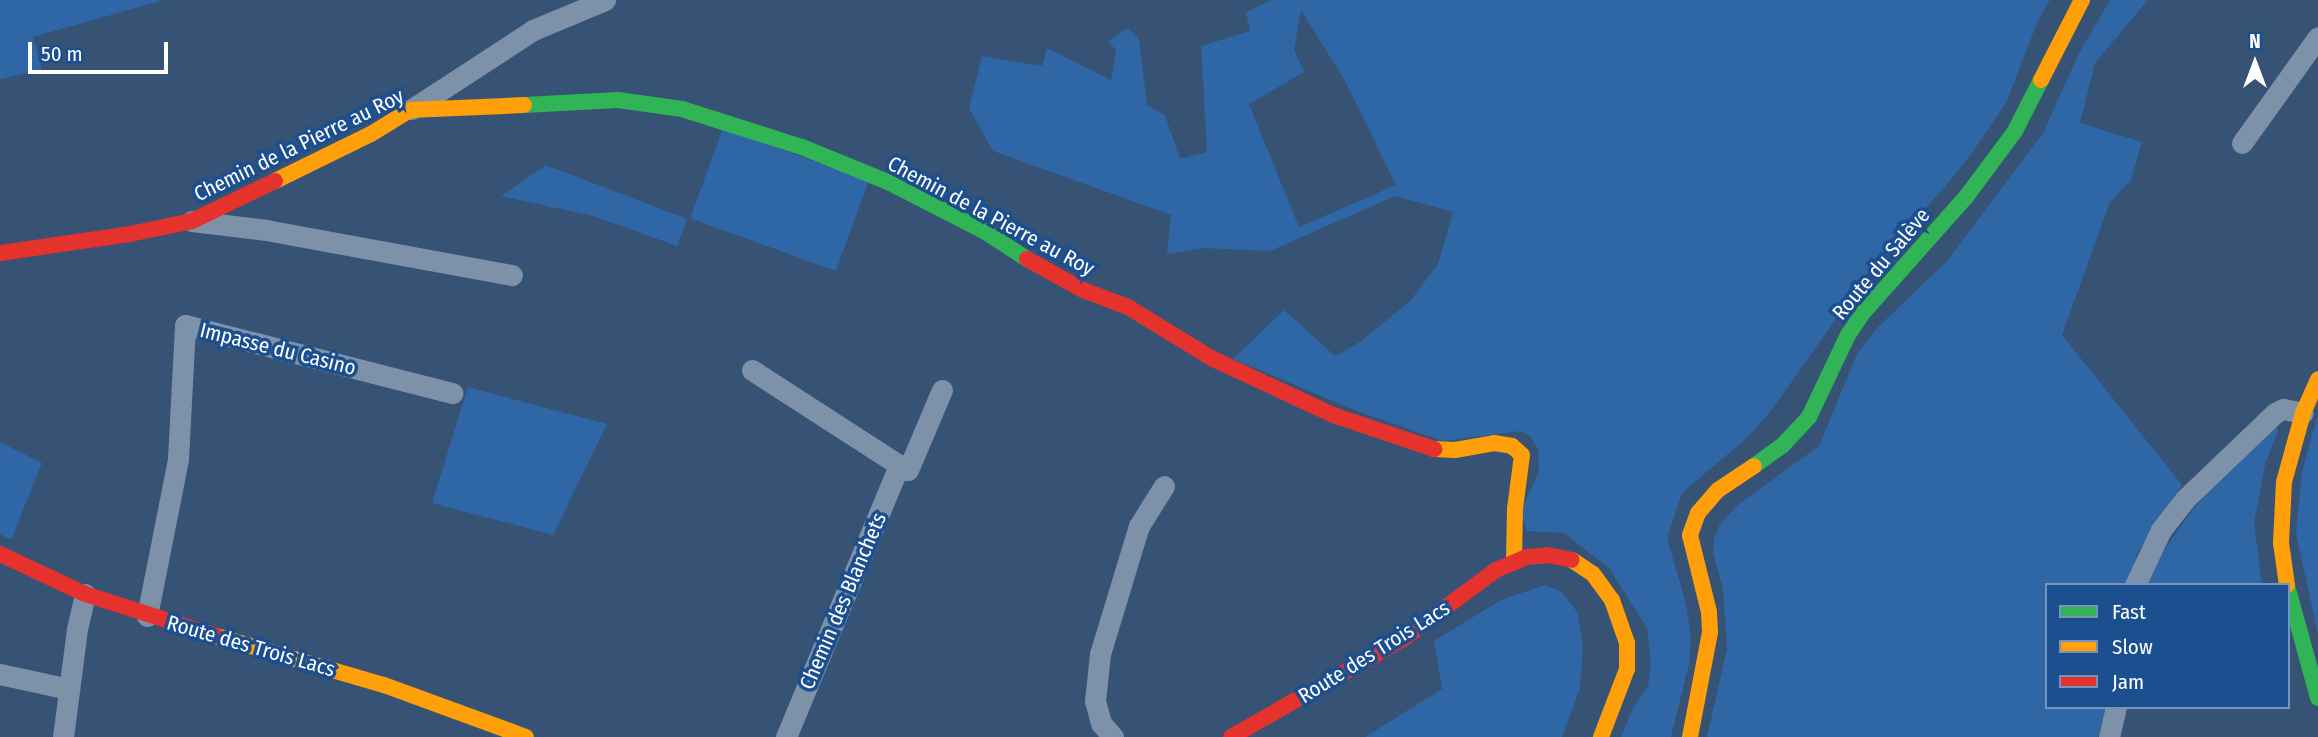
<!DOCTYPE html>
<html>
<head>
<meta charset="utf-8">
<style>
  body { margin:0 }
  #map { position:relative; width:2318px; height:737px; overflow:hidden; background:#365274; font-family:"Fira Sans Condensed",sans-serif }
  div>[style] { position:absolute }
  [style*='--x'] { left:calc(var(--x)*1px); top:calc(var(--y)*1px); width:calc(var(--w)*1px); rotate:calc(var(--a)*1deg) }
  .green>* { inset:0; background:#2f66a5; transform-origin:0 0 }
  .street>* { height:21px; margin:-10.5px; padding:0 10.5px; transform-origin:10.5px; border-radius:10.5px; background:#7d92a8 }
  .fast>* { height:16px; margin:-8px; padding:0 8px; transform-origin:8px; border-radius:8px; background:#30b455 }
  .slow>* { height:16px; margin:-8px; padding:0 8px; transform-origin:8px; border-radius:8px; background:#ff9f0a }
  .jam>* { height:16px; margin:-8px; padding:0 8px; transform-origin:8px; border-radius:8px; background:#e5322d }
  span { translate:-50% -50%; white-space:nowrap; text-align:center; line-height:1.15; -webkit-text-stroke:7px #1b4f8f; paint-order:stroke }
  .street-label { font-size:21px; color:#fff }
  .legend { position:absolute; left:2045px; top:583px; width:245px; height:126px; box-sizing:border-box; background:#1b4f8f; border:2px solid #7695bc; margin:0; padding:9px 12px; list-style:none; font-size:21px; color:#fff }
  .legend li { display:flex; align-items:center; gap:14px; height:35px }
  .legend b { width:35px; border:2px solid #7695bc }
  .north { position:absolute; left:2220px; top:28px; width:70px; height:70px; -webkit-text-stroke:5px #1b4f8f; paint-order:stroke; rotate:0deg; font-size:19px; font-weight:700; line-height:28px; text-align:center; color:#fff }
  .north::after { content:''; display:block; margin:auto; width:24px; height:32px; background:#fff; clip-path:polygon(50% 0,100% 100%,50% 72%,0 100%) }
  .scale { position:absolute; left:28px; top:42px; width:140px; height:32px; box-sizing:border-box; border:4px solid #fff; border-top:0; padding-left:9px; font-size:21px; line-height:24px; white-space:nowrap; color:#fff; -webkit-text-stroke:5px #1b4f8f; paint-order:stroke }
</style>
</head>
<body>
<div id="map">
  <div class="green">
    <i style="clip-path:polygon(0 0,164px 0,33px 37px,42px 70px,0 79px)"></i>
    <i style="clip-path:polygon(evenodd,1272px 0,2050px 0,2039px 18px,2006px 103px,1972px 153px,1944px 188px,1879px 258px,1773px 408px,1749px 436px,1682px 493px,1667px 538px,1686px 604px,1691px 638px,1689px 664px,1671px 737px,1621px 737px,1633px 708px,1648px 686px,1651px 662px,1647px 628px,1609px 568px,1564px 533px,1527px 531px,1521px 512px,1539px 471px,1538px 449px,1530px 436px,1521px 431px,1443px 441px,1362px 413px,1233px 359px,1284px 310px,1335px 356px,1360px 342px,1410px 301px,1438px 264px,1453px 212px,1395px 196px,1270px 251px,1202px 248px,1167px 254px,1171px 215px,993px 151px,969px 108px,982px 56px,1042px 66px,1047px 48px,1111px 80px,1116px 50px,1108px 41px,1128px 28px,1139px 39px,1147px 105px,1165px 115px,1180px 159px,1207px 152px,1201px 46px,1250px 31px,1246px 12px,1272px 0,1301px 10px,1345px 81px,1396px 185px,1299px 227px,1249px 104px,1304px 72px,1294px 50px,1301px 10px)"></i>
    <i style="clip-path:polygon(2110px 0,2148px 0,2095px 63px,2080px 123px,2142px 142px,2131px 180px,2110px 202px,2062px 335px,2182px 485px,2139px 550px,2126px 585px,2047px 585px,2047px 707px,2106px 707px,2098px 737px,1707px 737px,1727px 648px,1723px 589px,1713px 553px,1714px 538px,1720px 524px,1739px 504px,1819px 446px,1857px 354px,1877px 328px,1947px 261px,2043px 133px,2078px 55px)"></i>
    <i style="left:723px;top:128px;width:155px;height:96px;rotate:20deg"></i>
    <i style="clip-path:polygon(546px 165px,687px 219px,677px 246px,593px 216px,501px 196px)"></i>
    <i style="clip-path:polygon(468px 387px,607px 424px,553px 535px,432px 503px)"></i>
    <i style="clip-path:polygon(2318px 414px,2318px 635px,2296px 533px,2302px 471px)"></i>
    <i style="clip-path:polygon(2275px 425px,2278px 430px,2265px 465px,2254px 523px,2262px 585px,2146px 585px,2166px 547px,2193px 509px,2217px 480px)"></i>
    <i style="clip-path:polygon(0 442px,42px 463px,11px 540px,0 534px)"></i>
    <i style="clip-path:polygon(1545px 585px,1562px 592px,1577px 612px,1583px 643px,1580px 689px,1562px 737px,1365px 737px,1442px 689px,1434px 641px,1501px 600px)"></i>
  </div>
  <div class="street">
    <i style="--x:412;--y:109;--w:145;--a:-33.1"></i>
    <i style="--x:533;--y:30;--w:78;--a:-22.6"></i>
    <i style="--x:2242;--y:143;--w:130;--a:-54.4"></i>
    <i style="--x:192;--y:221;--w:75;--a:6.9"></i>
    <i style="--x:266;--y:230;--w:250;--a:10.4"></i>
    <i style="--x:752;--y:370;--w:175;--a:32.9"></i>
    <i style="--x:2135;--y:585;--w:61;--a:-64.7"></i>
    <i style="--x:2161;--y:530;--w:39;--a:-52"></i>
    <i style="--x:2185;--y:499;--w:124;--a:-43.7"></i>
    <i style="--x:2275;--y:413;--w:9;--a:-27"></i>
    <i style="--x:2283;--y:409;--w:20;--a:11"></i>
    <i style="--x:147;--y:616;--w:160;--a:-78.8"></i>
    <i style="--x:178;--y:459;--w:134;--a:-87"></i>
    <i style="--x:185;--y:325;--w:276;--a:14.3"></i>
    <i style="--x:0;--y:674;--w:71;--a:12.3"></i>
    <i style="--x:63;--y:737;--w:109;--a:-82.6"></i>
    <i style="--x:77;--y:629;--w:36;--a:-77"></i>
    <i style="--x:786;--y:737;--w:295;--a:-67.4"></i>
    <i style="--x:899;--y:465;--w:10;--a:29"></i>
    <i style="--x:908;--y:470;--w:87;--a:-67"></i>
    <i style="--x:1113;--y:737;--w:18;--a:-131"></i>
    <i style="--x:1101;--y:723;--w:23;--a:-105"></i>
    <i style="--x:1095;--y:701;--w:47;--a:-83.9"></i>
    <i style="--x:1100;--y:654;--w:134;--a:-73.1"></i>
    <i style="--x:1139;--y:526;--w:47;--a:-58"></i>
    <i style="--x:2109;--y:737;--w:31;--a:-77"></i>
  </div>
  <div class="fast">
    <i style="--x:524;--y:105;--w:94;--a:-3"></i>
    <i style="--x:618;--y:100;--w:65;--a:8"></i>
    <i style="--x:682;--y:109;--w:126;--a:17.6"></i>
    <i style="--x:802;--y:147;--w:95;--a:22.2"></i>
    <i style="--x:890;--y:183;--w:106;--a:27.1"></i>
    <i style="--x:984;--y:231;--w:51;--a:33.1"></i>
    <i style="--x:1754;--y:466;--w:34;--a:-36"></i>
    <i style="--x:1782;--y:446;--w:40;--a:-47"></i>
    <i style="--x:1809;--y:417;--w:91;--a:-64.6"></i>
    <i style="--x:1848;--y:335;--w:25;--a:-56"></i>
    <i style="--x:1862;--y:314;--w:157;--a:-48.4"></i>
    <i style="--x:1966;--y:197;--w:82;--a:-53.4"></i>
    <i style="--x:2015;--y:131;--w:57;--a:-63"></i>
    <i style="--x:2288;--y:589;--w:113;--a:74.6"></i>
  </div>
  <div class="slow">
    <i style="--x:2041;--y:80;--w:90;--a:-62.9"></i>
    <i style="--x:275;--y:181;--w:107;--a:-26.1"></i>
    <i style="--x:371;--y:134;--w:46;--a:-31.6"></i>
    <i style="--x:410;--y:110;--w:114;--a:-2.5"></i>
    <i style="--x:1434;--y:449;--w:21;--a:3"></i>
    <i style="--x:1455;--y:450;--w:40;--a:-10"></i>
    <i style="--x:1494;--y:443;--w:18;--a:9"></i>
    <i style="--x:1512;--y:446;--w:13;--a:42"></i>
    <i style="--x:1522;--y:455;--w:54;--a:97.4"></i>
    <i style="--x:1515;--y:509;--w:52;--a:91.1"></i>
    <i style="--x:1572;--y:560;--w:25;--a:34"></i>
    <i style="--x:1593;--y:574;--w:32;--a:54"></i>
    <i style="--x:1612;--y:600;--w:46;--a:70.8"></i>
    <i style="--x:1627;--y:643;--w:26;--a:90"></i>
    <i style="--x:1627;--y:669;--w:73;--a:110.9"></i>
    <i style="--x:2287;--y:585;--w:42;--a:-98.1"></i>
    <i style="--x:2281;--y:543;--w:61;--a:-87.2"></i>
    <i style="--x:2284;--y:482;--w:72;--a:-74.6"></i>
    <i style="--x:2303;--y:413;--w:37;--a:-66"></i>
    <i style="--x:216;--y:636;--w:175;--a:16.3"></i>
    <i style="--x:384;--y:685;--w:151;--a:20.1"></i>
    <i style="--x:1690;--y:737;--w:107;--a:-79.2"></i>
    <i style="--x:1710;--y:632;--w:20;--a:-93"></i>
    <i style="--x:1709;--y:612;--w:79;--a:-103.9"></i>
    <i style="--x:1690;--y:535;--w:23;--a:-70"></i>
    <i style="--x:1698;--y:513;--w:30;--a:-49"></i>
    <i style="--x:1718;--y:490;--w:43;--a:-33.7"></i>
  </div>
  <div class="jam">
    <i style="--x:0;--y:253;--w:131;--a:-8.3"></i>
    <i style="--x:130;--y:234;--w:63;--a:-11.8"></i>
    <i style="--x:192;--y:221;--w:92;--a:-25.7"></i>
    <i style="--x:1027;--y:259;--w:64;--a:29"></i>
    <i style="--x:1083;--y:290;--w:48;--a:20.7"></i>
    <i style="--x:1128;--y:307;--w:100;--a:31.5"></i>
    <i style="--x:1213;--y:359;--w:132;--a:25"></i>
    <i style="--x:1333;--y:415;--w:107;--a:18.6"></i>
    <i style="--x:0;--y:554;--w:94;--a:25.2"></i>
    <i style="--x:85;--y:594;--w:138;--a:17.8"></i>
    <i style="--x:1231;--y:737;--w:198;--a:-29.7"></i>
    <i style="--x:1403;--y:639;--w:116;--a:-36.6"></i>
    <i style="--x:1496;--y:570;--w:33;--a:-23"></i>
    <i style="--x:1526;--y:557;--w:21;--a:-5"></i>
    <i style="--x:1547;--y:555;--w:25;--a:11"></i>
  </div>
  <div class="street-label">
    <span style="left:299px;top:145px;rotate:-26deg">Chemin de la Pierre au Roy</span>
    <span style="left:991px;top:216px;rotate:28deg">Chemin de la Pierre au Roy</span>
    <span style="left:1881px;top:264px;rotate:-50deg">Route du Salève</span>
    <span style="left:278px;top:349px;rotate:14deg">Impasse du Casino</span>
    <span style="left:843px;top:601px;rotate:-67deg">Chemin des Blanchets</span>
    <span style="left:251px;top:646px;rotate:16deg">Route des Trois Lacs</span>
    <span style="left:1374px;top:652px;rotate:-32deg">Route des Trois Lacs</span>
  </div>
  <ul class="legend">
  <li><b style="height:9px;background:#30b455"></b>Fast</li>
  <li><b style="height:9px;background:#ff9f0a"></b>Slow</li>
  <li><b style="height:9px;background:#e5322d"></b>Jam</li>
  </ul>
  <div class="north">N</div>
  <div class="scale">50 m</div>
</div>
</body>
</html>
